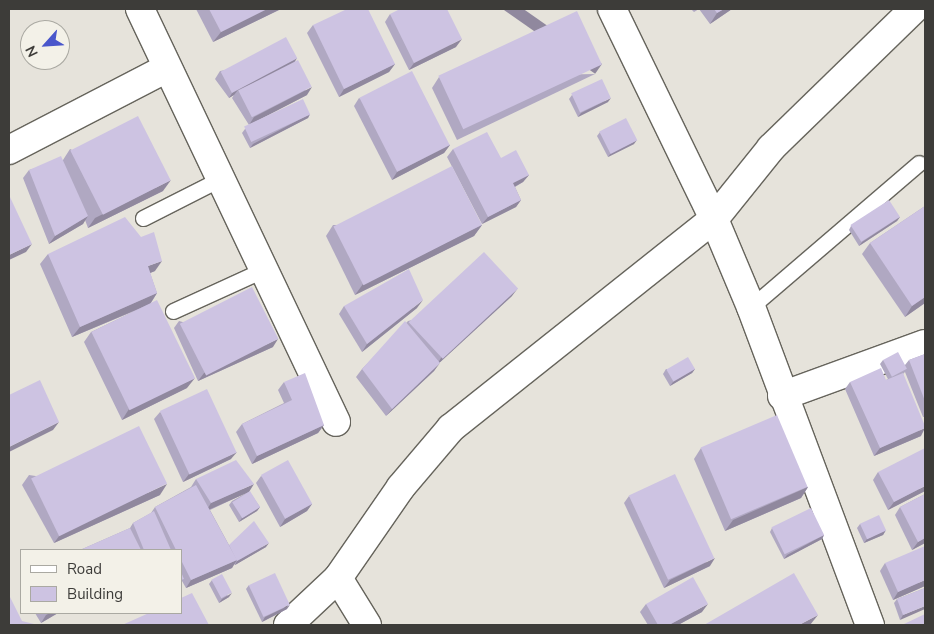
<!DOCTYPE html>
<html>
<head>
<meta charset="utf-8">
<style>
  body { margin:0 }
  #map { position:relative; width:934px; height:634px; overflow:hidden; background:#e6e3db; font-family:"Nunito Sans",sans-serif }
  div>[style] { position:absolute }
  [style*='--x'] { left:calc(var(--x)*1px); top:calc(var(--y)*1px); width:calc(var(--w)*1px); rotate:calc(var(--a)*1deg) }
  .roads { filter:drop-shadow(1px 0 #66645c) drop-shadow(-1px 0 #66645c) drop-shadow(0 1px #66645c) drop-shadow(0 -1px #66645c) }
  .service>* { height:15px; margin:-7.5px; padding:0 7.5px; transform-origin:7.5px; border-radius:7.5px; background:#fff }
  .minor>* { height:28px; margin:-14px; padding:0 14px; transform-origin:14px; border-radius:14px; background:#fff }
  .wall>* { inset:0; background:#b0a8c2 }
  .shaded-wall>* { inset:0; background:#90889e; transform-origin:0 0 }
  .building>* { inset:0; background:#cdc3e2; transform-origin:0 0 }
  span { translate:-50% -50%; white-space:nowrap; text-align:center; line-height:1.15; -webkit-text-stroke:4px #f3f1e8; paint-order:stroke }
  .frame { position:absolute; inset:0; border:10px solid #3d3c39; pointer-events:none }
  .legend { position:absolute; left:20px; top:549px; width:162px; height:65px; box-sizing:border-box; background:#f3f1e8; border:1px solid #aaa9a2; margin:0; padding:6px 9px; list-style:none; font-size:15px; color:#3d3c39 }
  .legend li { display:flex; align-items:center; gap:10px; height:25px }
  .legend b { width:25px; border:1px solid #aaa9a2 }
  .north { position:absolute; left:20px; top:20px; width:50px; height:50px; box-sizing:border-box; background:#f3f1e8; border:1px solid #aaa9a2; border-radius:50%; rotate:244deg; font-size:14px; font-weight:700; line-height:20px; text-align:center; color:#3d3c39 }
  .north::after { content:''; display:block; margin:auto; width:18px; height:22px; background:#4956cb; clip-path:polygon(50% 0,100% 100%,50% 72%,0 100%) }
</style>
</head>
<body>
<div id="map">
  <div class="roads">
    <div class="service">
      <i style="--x:143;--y:218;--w:86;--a:-26.9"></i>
      <i style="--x:751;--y:307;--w:221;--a:-40.6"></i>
      <i style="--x:173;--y:311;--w:99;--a:-24.5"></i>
    </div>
    <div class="minor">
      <i style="--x:140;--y:9;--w:457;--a:64.6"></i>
      <i style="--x:612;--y:9;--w:233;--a:64.1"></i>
      <i style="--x:714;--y:219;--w:95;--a:67.2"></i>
      <i style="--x:751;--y:307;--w:340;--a:69.5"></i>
      <i style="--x:9;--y:150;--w:178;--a:-27.4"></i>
      <i style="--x:782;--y:396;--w:152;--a:-20"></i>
      <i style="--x:338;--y:578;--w:55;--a:58.3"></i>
      <i style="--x:288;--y:625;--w:69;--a:-43.2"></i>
      <i style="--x:338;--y:578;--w:111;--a:-55.3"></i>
      <i style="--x:401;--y:487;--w:77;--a:-49.7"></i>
      <i style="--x:451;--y:428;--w:336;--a:-38.5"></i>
      <i style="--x:714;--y:219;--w:91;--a:-51.2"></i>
      <i style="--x:771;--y:148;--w:199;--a:-44.2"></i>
    </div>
  </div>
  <div class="wall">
    <i style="clip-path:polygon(196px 9px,281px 9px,213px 42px)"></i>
    <i style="clip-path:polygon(691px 9px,732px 9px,710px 24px,699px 9px,694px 12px)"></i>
    <i style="clip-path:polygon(390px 14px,456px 47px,409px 70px,385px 22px)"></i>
    <i style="clip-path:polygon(313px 25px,395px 64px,389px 72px,339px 97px,307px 33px)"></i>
    <i style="clip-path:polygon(297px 58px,295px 61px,307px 95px,249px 125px,232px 98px,234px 95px,229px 98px,215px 79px,220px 71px)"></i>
    <i style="clip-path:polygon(595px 74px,457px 140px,432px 88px,439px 77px)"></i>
    <i style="clip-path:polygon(572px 95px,608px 102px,578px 117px,569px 99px)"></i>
    <i style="clip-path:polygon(359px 98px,450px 145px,444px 153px,392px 180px,354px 106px)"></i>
    <i style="clip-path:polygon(310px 114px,308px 118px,250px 148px,242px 133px,245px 129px)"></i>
    <i style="clip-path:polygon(600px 132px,634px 144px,608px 157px,597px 136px)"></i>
    <i style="clip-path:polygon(70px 149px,163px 191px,88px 228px,85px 220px,83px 224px,49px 244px,23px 178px,29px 170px,63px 160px)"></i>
    <i style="clip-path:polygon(453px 149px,501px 158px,529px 175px,523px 182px,515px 187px,521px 200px,516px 207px,482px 224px,447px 157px)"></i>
    <i style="clip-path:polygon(925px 206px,925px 303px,905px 317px,862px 254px,870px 243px)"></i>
    <i style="clip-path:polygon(900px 217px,897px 221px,859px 246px,849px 230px,851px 226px)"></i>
    <i style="clip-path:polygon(333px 225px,482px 225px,474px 236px,355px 295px,326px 236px)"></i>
    <i style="clip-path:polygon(48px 254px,155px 271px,150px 273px,157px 293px,151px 303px,187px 388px,122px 420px,84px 342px,91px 332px,137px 310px,72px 337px,40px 264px)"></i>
    <i style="clip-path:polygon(512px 296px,439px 363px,434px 371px,386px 416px,356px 377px,362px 369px,408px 321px)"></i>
    <i style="clip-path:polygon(344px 306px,417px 308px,362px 352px,339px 314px)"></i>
    <i style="clip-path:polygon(179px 321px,273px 347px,198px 381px,174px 328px)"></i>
    <i style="clip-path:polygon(925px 354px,925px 417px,923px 417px,905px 372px,903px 374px,921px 436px,874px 456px,845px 389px,850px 382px,886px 380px,888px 379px,880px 364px,883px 360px,905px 365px,909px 360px)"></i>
    <i style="clip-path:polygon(666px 369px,695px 369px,692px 373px,670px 386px,663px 374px)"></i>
    <i style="clip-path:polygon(284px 382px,324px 425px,318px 433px,252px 464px,236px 432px,242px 424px,284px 403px,278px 390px)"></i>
    <i style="clip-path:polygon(160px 412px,231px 459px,183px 482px,154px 419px)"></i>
    <i style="clip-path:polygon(701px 448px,808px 487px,801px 498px,725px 531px,694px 459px)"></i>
    <i style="clip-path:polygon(878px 472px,925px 491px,888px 510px,873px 480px)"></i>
    <i style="clip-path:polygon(29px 475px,160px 495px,54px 543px,22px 485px)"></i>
    <i style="clip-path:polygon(261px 476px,312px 504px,307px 511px,280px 527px,256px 483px)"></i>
    <i style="clip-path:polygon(196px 479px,249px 491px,260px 507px,257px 511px,239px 522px,229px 505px,232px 501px,248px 492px,210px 510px,229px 545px,266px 547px,235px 565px,234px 564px,232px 568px,186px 588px,182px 581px,181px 583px,181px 550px,80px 550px,130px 528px,133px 523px,151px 513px,155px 507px,191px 487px)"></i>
    <i style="clip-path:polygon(925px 494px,925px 543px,912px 550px,895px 515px,900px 507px)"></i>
    <i style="clip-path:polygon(629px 496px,710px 566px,664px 588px,624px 503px)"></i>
    <i style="clip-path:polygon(860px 524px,886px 530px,883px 535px,864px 543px,857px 528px)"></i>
    <i style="clip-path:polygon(772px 528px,824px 535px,822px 539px,784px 559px,770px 532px)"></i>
    <i style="clip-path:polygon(885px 563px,925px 586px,893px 600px,880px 571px)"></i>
    <i style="clip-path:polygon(212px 580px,229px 597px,219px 603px,209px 584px)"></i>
    <i style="clip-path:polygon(249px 585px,287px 609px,262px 622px,246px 589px)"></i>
    <i style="clip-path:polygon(925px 588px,900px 620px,894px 603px,897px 599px)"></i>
    <i style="clip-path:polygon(646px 604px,702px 612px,678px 625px,648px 625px,640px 612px)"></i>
    <i style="clip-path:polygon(35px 613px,58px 613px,41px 623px)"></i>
  </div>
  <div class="shaded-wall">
    <i style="clip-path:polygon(267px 9px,281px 9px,213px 42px,221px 32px)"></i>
    <i style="clip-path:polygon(724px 9px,732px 9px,710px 24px,717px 13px)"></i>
    <i style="clip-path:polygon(462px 39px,456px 47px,409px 70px,414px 63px)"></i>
    <i style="clip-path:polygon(297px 58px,292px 66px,238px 90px,234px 95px,229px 98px,234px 90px)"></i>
    <i style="clip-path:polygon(395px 64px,389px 72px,339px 97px,344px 89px)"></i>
    <i style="left:602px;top:64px;width:12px;height:153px;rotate:125deg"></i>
    <i style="clip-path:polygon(312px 87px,307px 95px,249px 125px,254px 117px)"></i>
    <i style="clip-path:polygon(611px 98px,608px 102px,578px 117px,581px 113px)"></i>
    <i style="clip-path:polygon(310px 114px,308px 118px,250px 148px,253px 144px)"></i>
    <i style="clip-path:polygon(637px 140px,634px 144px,608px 157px,611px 153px)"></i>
    <i style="clip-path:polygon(450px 145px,444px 153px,392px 180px,397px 172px)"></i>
    <i style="clip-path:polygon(529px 175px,523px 182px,507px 191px,513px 183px)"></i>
    <i style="clip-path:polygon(171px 180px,163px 191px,88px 228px,95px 218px)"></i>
    <i style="clip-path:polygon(521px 200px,516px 207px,482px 224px,488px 217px)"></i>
    <i style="clip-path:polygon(88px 216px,83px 224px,49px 244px,55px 236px)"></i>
    <i style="clip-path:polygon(900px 217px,897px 221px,859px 246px,862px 242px)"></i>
    <i style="clip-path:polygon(482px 225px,474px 236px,355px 295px,363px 284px)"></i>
    <i style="clip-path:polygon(32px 244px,26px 252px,9px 260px,9px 255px)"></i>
    <i style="clip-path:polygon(162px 261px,155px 271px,140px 277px,148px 266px)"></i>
    <i style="clip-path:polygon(518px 288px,512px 296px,436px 366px,441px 358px)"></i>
    <i style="clip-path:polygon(157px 293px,150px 304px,72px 337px,80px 327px)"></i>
    <i style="clip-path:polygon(925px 297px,925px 303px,905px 317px,912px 306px)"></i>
    <i style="clip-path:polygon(423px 300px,417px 308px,362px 352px,367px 344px)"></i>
    <i style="clip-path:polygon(278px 339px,273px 347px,198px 381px,204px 373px)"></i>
    <i style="clip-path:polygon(440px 363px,434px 371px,386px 416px,392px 409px)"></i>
    <i style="clip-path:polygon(695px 369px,692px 373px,670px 386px,673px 382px)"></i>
    <i style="clip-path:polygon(195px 378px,187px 388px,122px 420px,129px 409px)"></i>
    <i style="clip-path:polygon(59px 422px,53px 430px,9px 452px,9px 447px)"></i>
    <i style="clip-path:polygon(324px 425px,318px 433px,252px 464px,257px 456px)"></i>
    <i style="clip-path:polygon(925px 428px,921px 436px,874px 456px,880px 448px)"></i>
    <i style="clip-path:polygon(237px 452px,231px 459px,183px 482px,189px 474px)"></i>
    <i style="clip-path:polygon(167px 484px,160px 495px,54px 543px,62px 532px)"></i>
    <i style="clip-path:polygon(254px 484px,249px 492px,206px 511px,211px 503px)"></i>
    <i style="clip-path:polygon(925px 486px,925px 491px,888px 510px,894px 502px)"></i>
    <i style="clip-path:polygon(808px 487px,801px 498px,725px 531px,733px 520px)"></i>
    <i style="clip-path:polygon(312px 504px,307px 511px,280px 527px,285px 519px)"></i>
    <i style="clip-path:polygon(260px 507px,257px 511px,239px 522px,242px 518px)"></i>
    <i style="clip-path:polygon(886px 530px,883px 535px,864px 543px,867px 539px)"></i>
    <i style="clip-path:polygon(824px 535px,822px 539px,784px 559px,787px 555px)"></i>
    <i style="clip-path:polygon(925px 538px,925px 543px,912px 550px,918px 542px)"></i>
    <i style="clip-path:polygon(269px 543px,266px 547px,235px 565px,237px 561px)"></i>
    <i style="clip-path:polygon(715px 558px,710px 566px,664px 588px,670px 580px)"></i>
    <i style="clip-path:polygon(237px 560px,232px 568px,186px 588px,191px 580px)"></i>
    <i style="clip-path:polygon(925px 580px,925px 586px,893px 600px,898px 592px)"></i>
    <i style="clip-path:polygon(232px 593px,229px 597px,219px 603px,222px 599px)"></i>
    <i style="clip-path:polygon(708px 604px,702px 612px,678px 625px,669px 625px)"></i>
    <i style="clip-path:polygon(290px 605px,287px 609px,262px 622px,265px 617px)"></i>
    <i style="clip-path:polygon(925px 606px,925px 609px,900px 620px,903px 615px)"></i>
    <i style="clip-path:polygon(50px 613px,58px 613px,41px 623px,46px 615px)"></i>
    <i style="clip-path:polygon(818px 615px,810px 625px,799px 625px)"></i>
  </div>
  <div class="building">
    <i style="clip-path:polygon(209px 9px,267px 9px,221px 32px)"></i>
    <i style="clip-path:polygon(347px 9px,368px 9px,395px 64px,344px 89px,313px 25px)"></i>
    <i style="clip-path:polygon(400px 9px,447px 9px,462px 39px,414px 63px,390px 14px)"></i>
    <i style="clip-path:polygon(714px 9px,724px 9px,717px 13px)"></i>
    <i style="left:577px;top:11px;width:59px;height:153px;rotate:65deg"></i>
    <i style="left:286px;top:37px;width:24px;height:74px;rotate:62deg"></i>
    <i style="left:298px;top:60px;width:30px;height:67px;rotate:63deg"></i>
    <i style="left:412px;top:71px;width:83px;height:59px;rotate:63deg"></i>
    <i style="left:602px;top:79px;width:21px;height:34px;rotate:65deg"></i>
    <i style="left:303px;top:99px;width:17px;height:65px;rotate:65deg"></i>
    <i style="left:138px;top:116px;width:72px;height:76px;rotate:63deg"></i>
    <i style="left:626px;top:118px;width:25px;height:30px;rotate:63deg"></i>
    <i style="clip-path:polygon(487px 132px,501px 158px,516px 150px,529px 175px,513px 183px,521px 200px,488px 217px,453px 149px)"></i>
    <i style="clip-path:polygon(61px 156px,88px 216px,55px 236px,29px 170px)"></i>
    <i style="left:452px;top:166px;width:66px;height:133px;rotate:63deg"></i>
    <i style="clip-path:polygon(9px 195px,32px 244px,9px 255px)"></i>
    <i style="left:889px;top:200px;width:20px;height:46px;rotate:57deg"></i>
    <i style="clip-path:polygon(925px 206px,925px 297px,912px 306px,870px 243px)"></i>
    <i style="clip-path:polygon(125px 217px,141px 237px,154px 232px,162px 261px,148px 266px,157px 293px,80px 327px,48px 254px)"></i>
    <i style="left:484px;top:252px;width:50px;height:103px;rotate:47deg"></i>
    <i style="clip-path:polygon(409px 269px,423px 300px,367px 344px,344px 306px)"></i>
    <i style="left:252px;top:287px;width:58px;height:81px;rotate:63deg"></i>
    <i style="left:157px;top:300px;width:87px;height:73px;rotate:64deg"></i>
    <i style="clip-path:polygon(405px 321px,440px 363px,392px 409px,362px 369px)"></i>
    <i style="left:898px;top:352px;width:19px;height:17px;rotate:62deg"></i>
    <i style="clip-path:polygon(925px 354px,925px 401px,909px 360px)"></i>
    <i style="left:688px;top:357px;width:14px;height:25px;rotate:60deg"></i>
    <i style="clip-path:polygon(881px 368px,886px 380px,903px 373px,925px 426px,925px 428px,880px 448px,850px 382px)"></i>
    <i style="clip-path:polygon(305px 373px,324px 425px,257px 456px,242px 424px,292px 400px,284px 382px)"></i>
    <i style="clip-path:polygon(40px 380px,59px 422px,9px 447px,9px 395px)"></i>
    <i style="left:207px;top:389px;width:70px;height:52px;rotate:65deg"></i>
    <i style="left:777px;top:415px;width:78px;height:83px;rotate:67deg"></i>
    <i style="left:139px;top:426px;width:64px;height:120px;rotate:64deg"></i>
    <i style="clip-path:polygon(925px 448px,925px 486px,894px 502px,878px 472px)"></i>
    <i style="clip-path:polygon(236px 460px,254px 484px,211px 503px,196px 479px)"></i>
    <i style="left:288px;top:460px;width:50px;height:31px;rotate:61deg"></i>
    <i style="left:675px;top:474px;width:93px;height:51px;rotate:65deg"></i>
    <i style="clip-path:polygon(196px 485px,237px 560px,191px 580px,181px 560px,181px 550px,176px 550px,155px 507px)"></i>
    <i style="left:250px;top:491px;width:19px;height:21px;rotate:58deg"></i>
    <i style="clip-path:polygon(925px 494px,925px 538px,918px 542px,900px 507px)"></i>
    <i style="left:811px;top:508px;width:30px;height:44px;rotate:64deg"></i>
    <i style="clip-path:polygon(154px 511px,171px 550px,144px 550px,133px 523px)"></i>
    <i style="left:879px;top:515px;width:17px;height:21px;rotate:65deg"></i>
    <i style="clip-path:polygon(254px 521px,269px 543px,237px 561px,229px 545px)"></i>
    <i style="clip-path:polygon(130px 528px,141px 550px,80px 550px)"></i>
    <i style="clip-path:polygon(925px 546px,925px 580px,898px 592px,885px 563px)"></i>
    <i style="clip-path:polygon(181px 572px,184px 579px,181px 580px)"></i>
    <i style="left:275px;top:573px;width:35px;height:29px;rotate:65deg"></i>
    <i style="clip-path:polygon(794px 573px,818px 615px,799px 625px,704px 625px)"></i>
    <i style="left:222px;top:574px;width:21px;height:12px;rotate:62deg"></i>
    <i style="clip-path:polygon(693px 577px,708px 604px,669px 625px,658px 625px,646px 604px)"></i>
    <i style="clip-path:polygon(925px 588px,925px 606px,903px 615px,897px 599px)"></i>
    <i style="clip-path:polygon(192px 593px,209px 625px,122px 625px,149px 613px,181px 613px,181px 598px)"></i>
    <i style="clip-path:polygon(9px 595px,22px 621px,38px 625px,9px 625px)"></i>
    <i style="clip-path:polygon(925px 614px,925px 625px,905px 625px,904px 624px)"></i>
  </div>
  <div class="frame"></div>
  <ul class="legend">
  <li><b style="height:6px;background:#fff"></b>Road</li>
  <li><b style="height:14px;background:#cdc3e2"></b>Building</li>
  </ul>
  <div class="north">N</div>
</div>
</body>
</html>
